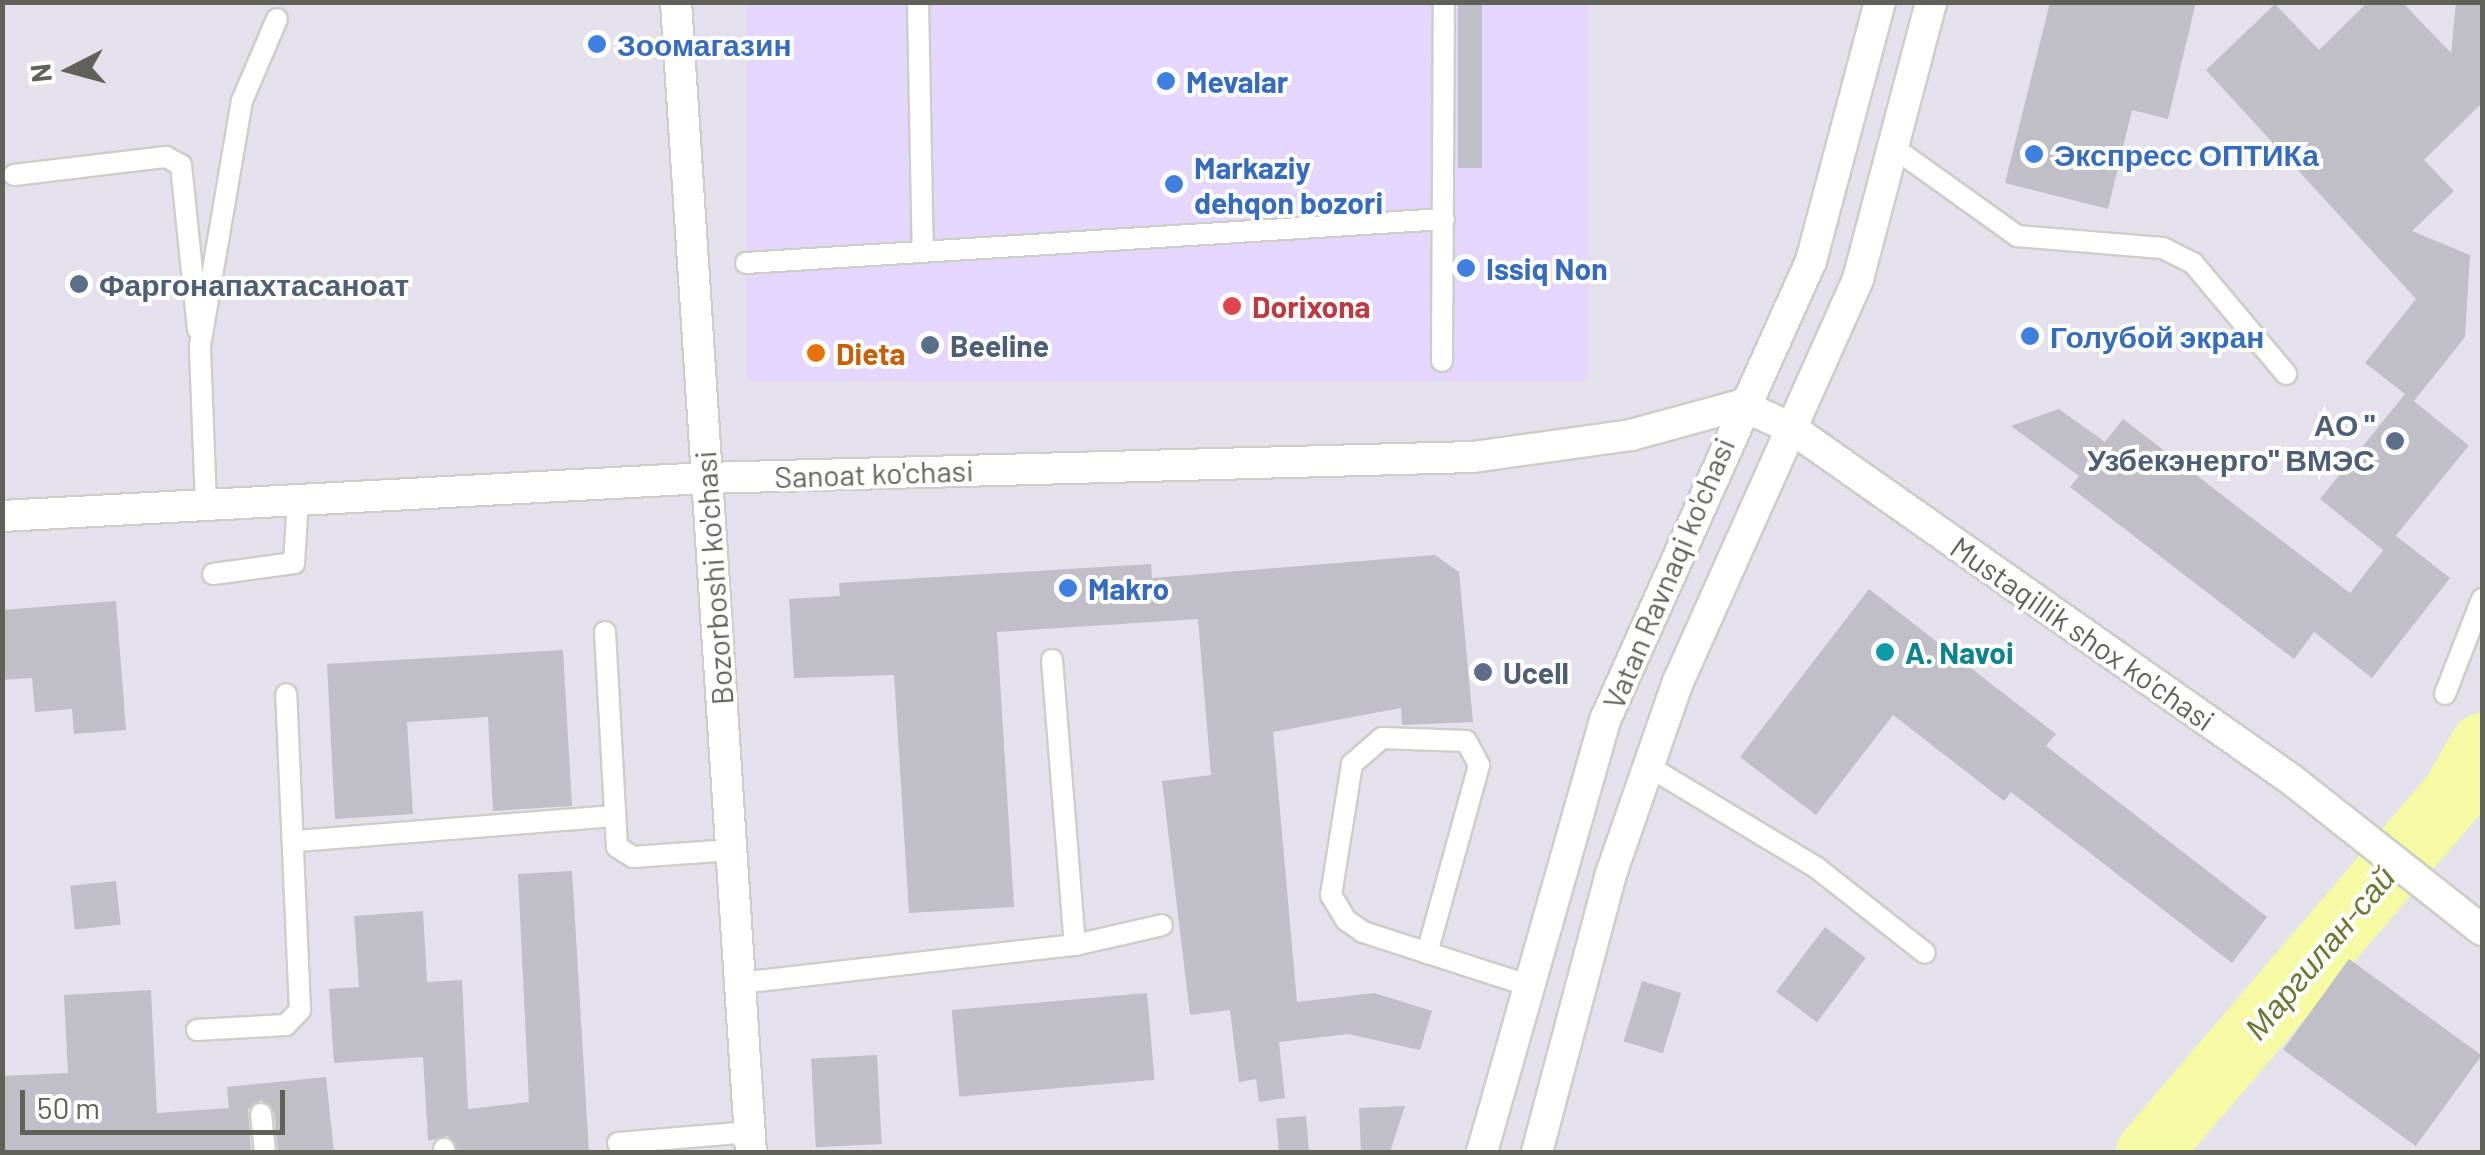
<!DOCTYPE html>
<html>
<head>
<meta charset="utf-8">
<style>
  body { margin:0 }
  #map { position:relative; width:2485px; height:1155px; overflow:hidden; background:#e5e1ec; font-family:Barlow,sans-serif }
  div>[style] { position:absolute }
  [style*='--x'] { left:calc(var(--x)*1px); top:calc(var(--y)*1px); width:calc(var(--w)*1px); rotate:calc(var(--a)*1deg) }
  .commercial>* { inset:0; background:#e4d6fc; transform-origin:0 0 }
  .river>* { height:65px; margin:-32.5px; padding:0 32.5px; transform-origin:32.5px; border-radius:32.5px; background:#f6faa2 }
  .building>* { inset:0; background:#c0bec6; transform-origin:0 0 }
  .roads { filter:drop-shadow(2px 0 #cccec7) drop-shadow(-2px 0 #cccec7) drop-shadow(0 2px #cccec7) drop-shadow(0 -2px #cccec7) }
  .service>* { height:20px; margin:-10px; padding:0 10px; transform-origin:10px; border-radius:10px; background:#fff }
  .pedestrian>* { height:30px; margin:-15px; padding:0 15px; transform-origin:15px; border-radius:15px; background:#fff }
  .minor>* { height:30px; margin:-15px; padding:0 15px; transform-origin:15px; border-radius:15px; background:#fff }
  .tertiary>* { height:30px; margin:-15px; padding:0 15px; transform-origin:15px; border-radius:15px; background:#fff }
  .secondary>* { height:30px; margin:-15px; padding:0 15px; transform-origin:15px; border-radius:15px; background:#fff }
  .dots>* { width:28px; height:28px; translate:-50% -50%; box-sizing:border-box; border:5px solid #fff; border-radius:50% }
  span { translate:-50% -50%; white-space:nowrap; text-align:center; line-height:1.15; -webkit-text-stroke:8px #fff; paint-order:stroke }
  .shop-label { font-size:30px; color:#366cbe; font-weight:700 }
  .left { translate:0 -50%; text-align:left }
  .service-label { font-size:30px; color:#4e5e75; font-weight:700 }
  .right { translate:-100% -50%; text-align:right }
  .health-label { font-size:30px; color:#be3a42; font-weight:700 }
  .food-label { font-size:30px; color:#c56008; font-weight:700 }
  .street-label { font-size:30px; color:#606159 }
  .culture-label { font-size:30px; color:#0d838f; font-weight:700 }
  .water-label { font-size:32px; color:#6f7831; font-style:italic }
  .frame { position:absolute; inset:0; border:5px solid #606159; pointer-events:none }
  .north { position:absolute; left:20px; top:20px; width:100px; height:100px; -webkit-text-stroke:8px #fff; paint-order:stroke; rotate:264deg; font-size:28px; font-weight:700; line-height:40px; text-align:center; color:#606159 }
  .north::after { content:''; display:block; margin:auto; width:35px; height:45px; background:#606159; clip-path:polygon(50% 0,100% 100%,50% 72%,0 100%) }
  .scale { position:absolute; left:20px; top:1090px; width:265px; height:45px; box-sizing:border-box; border:5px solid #606159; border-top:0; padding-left:12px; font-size:30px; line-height:35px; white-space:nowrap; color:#606159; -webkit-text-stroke:8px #fff; paint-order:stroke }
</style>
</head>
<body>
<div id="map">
  <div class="commercial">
    <i style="left:747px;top:3px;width:840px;height:378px"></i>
  </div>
  <div class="river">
    <i style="--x:2148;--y:1152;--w:470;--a:-49.5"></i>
    <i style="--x:2453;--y:795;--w:58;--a:-59.9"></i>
  </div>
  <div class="building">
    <i style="left:1458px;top:2px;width:24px;height:166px"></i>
    <i style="clip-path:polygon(2050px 2px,2196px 2px,2168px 119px,2132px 110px,2108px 209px,2005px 183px)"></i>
    <i style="clip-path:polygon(2368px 2px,2402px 2px,2451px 53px,2456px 2px,2482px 2px,2482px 103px,2424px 160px,2454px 191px,2412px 231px,2470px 255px,2465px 337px,2414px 401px,2365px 363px,2416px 299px,2206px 70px,2275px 4px,2319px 50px)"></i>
    <i style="left:2405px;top:394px;width:82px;height:135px;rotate:39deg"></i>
    <i style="clip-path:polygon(2059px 409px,2105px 442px,2123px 419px,2350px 593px,2395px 535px,2450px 578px,2372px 678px,2314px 632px,2294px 659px,2070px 487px,2079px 476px,2011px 426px)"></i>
    <i style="clip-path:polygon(1435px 555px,1459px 572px,1473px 722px,1402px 725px,1401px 708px,1273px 732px,1297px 1002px,1374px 993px,1432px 1011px,1420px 1050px,1348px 1034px,1279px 1042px,1285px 1098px,1259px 1102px,1256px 1079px,1239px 1082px,1230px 1010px,1190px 1015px,1162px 781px,1211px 775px,1198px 619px,997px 632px,1014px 907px,909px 913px,894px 675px,794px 678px,789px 599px,840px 596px,839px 583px,1151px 564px,1152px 578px)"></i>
    <i style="clip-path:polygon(1869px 589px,2056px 734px,2046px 746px,2267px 917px,2232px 963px,2011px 792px,2004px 801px,1893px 715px,1816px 815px,1740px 757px)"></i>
    <i style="clip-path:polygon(116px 601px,126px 730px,74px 734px,72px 709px,35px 712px,32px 678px,2px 680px,2px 610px)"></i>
    <i style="clip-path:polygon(563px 650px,572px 806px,493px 811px,488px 717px,407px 722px,413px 814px,335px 819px,327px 664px)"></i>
    <i style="clip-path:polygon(572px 871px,589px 1152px,458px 1152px,448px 1136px,428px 1141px,423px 1057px,334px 1063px,329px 989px,359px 987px,354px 916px,423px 911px,427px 982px,462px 980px,468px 1109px,529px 1102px,518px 874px)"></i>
    <i style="left:116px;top:881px;width:44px;height:46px;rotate:84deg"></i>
    <i style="left:1825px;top:927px;width:51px;height:81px;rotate:37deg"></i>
    <i style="left:2349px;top:959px;width:164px;height:112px;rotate:36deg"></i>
    <i style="left:1642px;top:981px;width:41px;height:63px;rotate:17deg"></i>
    <i style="clip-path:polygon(151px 990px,157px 1113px,229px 1108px,227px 1087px,326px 1077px,334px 1152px,278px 1152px,274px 1112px,261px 1100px,248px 1109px,251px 1152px,2px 1152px,2px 1076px,68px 1073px,64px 995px)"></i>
    <i style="left:1147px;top:993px;width:87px;height:196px;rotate:85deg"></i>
    <i style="left:877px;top:1055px;width:89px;height:66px;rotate:87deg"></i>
    <i style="clip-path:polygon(1405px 1106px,1390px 1152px,1361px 1152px,1359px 1108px)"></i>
    <i style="left:1306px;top:1116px;width:36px;height:30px;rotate:85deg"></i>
  </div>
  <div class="roads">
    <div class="service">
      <i style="--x:918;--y:2;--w:250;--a:88.9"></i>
      <i style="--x:1897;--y:150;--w:148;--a:35.6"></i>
      <i style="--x:2017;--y:236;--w:146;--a:4.7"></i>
      <i style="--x:2163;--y:248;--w:34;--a:27"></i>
      <i style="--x:2193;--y:263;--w:145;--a:50"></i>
      <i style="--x:14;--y:175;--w:153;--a:-6.8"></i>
      <i style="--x:166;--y:157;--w:17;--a:28"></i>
      <i style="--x:181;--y:165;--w:165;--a:84.1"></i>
      <i style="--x:746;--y:263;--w:699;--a:-3.61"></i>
      <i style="--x:1442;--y:361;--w:359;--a:-89.7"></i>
      <i style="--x:206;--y:505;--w:159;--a:-92.2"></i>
      <i style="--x:200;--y:346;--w:249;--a:-80.3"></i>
      <i style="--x:242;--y:101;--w:89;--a:-66.9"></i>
      <i style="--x:213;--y:574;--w:82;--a:-7.7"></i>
      <i style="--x:294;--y:563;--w:63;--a:-86.4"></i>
      <i style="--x:605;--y:632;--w:215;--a:86.8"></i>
      <i style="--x:617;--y:847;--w:19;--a:32"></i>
      <i style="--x:633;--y:857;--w:98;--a:-4.1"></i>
      <i style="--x:1052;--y:660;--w:286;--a:85.4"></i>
      <i style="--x:2445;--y:694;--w:102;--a:-68.7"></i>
      <i style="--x:1648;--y:766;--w:197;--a:31.1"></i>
      <i style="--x:1817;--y:868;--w:137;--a:38.2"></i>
      <i style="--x:297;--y:841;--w:318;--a:-4.5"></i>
      <i style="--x:1427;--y:953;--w:195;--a:-74.5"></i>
      <i style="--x:1479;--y:765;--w:27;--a:-118"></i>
      <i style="--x:1466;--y:741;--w:84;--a:-178"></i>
      <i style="--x:1382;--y:738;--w:40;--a:139"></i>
      <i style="--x:1352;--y:764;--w:133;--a:99.1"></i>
      <i style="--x:1331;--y:895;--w:29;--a:59"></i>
      <i style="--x:1346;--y:920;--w:21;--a:35"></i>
      <i style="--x:1363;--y:932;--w:172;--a:17.9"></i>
      <i style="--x:740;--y:983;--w:337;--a:-6.5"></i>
      <i style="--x:1075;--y:945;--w:89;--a:-12.9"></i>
      <i style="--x:197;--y:1030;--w:89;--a:-3.2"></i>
      <i style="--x:286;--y:1025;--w:21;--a:-47"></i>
      <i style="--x:300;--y:1010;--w:316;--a:-92.5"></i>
      <i style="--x:261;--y:1114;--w:38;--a:84"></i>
      <i style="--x:618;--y:1143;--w:132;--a:-4.8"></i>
      <i style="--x:444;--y:1149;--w:3;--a:72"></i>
    </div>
    <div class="pedestrian">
      <i style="--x:1791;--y:428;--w:612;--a:35.09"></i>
      <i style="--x:2292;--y:780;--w:242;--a:38.3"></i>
    </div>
    <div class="minor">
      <i style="--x:676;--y:2;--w:1152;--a:86.27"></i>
    </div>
    <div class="tertiary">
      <i style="--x:1741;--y:405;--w:55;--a:24.7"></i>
    </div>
    <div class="secondary">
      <i style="--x:2;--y:516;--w:705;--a:-3.09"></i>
      <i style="--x:706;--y:478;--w:767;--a:-1.57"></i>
      <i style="--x:1473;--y:457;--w:160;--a:-7.9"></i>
      <i style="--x:1631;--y:435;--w:114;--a:-15.3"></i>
      <i style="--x:1482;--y:1152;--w:451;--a:-74.1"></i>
      <i style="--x:1606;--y:718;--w:501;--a:-65.84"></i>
      <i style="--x:1811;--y:261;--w:268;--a:-75.1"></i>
      <i style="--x:1537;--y:1152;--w:288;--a:-75.1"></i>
      <i style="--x:1611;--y:874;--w:203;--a:-70.8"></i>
      <i style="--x:1678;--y:682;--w:441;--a:-65.9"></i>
      <i style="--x:1858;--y:279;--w:286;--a:-75.2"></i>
    </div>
  </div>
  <div class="dots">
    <i style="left:597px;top:44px;background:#3f7fe0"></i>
    <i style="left:1166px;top:81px;background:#3f7fe0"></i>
    <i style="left:2034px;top:154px;background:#3f7fe0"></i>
    <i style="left:1174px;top:184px;background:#3f7fe0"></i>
    <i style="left:1466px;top:268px;background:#3f7fe0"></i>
    <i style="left:79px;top:284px;background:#5c6f8a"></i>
    <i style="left:1232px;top:306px;background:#e0444e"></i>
    <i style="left:2030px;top:336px;background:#3f7fe0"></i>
    <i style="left:930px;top:345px;background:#5c6f8a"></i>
    <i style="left:816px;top:353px;background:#e8710a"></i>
    <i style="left:2395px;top:441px;background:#5c6f8a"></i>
    <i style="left:1068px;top:588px;background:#3f7fe0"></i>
    <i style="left:1885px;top:652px;background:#0f9aa8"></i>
    <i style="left:1483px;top:672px;background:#5c6f8a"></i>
  </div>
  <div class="shop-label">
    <span class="left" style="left:617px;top:44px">Зоомагазин</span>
    <span class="left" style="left:1186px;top:81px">Mevalar</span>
    <span class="left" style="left:2054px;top:154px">Экспресс ОПТИКа</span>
    <span class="left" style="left:1194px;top:184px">Markaziy<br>dehqon bozori</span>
    <span class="left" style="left:1486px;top:268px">Issiq Non</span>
    <span class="left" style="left:2050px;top:336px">Голубой экран</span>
    <span class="left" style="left:1088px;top:588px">Makro</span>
  </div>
  <div class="service-label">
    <span class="left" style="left:99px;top:284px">Фаргонапахтасаноат</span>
    <span class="left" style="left:950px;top:345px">Beeline</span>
    <span class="right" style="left:2375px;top:441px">АО "<br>Узбекэнерго" ВМЭС</span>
    <span class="left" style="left:1503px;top:672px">Ucell</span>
  </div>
  <div class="health-label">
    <span class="left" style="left:1252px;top:306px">Dorixona</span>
  </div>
  <div class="food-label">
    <span class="left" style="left:836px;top:353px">Dieta</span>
  </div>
  <div class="street-label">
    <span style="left:874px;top:473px;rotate:-2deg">Sanoat ko'chasi</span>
    <span style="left:1668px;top:573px;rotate:-67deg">Vatan Ravnaqi ko'chasi</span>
    <span style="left:713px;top:578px;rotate:-94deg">Bozorboshi ko'chasi</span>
    <span style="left:2083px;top:633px;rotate:35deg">Mustaqillik shox ko'chasi</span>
  </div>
  <div class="culture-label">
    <span class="left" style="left:1905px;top:652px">A. Navoi</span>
  </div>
  <div class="water-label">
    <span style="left:2319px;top:952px;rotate:-50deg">Маргилан-сай</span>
  </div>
  <div class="frame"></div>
  <div class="north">N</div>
  <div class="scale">50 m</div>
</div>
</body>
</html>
